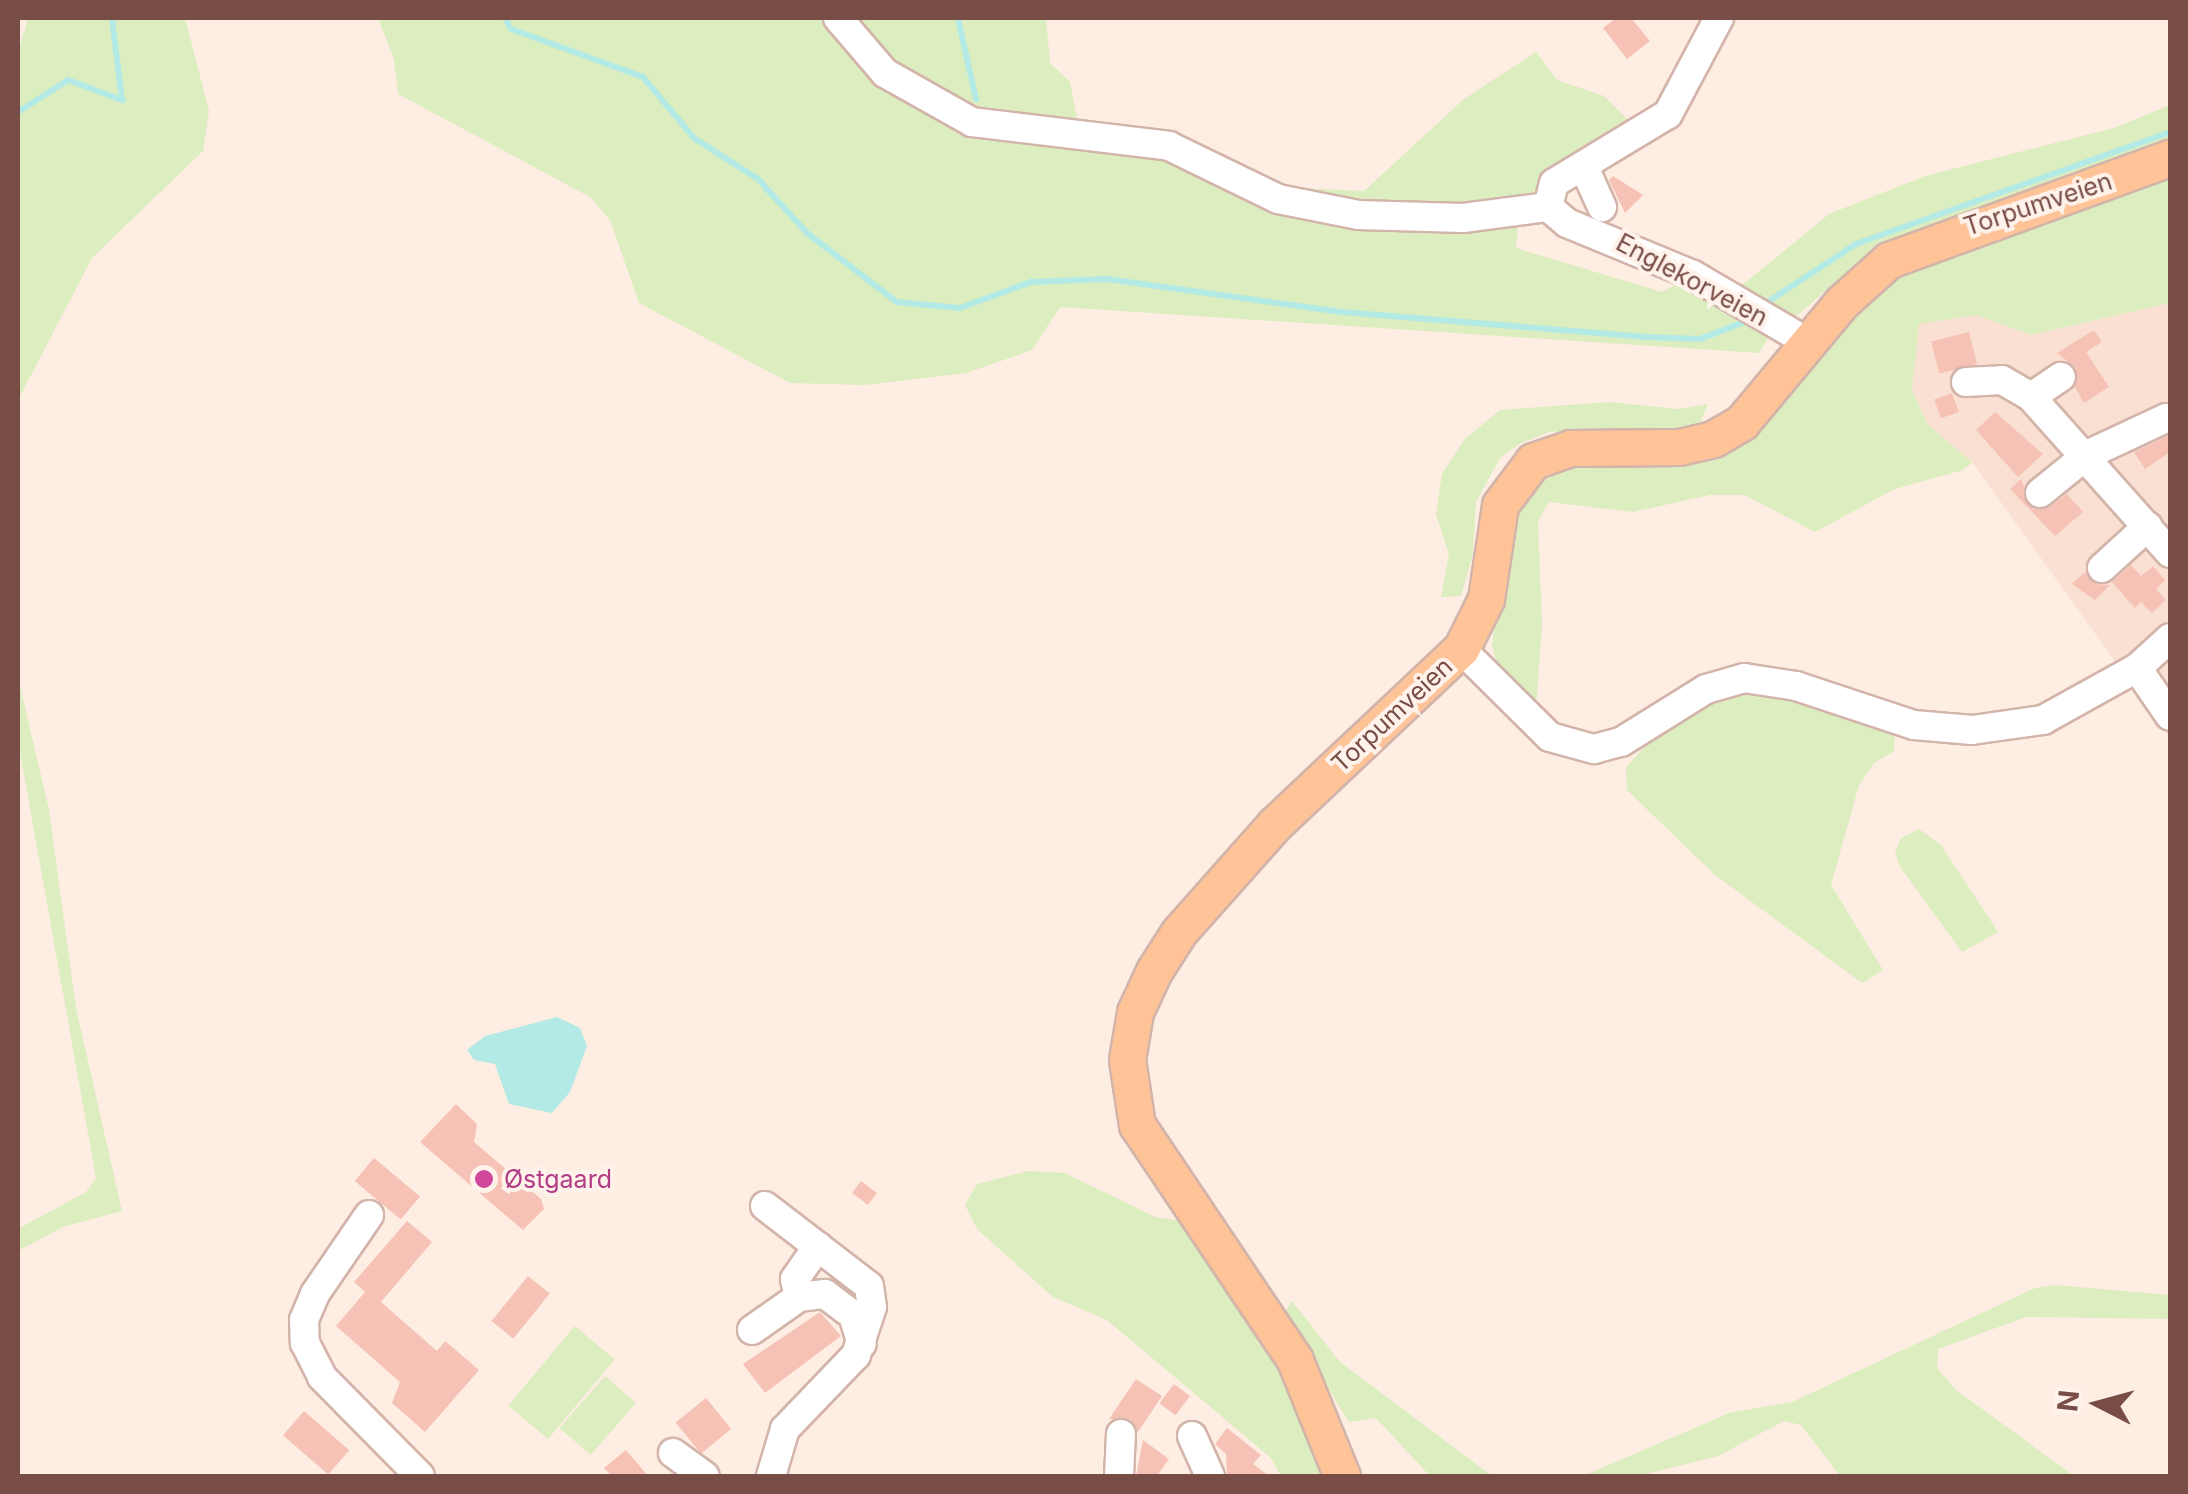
<!DOCTYPE html>
<html>
<head>
<meta charset="utf-8">
<style>
  body { margin:0 }
  #map { position:relative; width:2188px; height:1494px; overflow:hidden; background:#feede2; font-family:Inter,sans-serif }
  div>[style] { position:absolute }
  [style*='--x'] { left:calc(var(--x)*1px); top:calc(var(--y)*1px); width:calc(var(--w)*1px); rotate:calc(var(--a)*1deg) }
  .residential>* { inset:0; background:#f9e0d2 }
  .green>* { inset:0; background:#dcedbf; transform-origin:0 0 }
  .water>* { inset:0; background:#b4eae6 }
  .stream>* { height:6px; margin:-3px; padding:0 3px; transform-origin:3px; border-radius:3px; background:#b4eae6 }
  .building>* { inset:0; background:#f6c2b6; transform-origin:0 0 }
  .roads { filter:drop-shadow(2px 0 #d3b4aa) drop-shadow(-2px 0 #d3b4aa) drop-shadow(0 2px #d3b4aa) drop-shadow(0 -2px #d3b4aa) }
  .minor>* { height:28px; margin:-14px; padding:0 14px; transform-origin:14px; border-radius:14px; background:#fff }
  .major>* { height:35px; margin:-17.5px; padding:0 17.5px; transform-origin:17.5px; border-radius:17.5px; background:#ffc398 }
  .dots>* { width:28px; height:28px; translate:-50% -50%; box-sizing:border-box; border:5px solid #fff2ea; border-radius:50% }
  span { translate:-50% -50%; white-space:nowrap; text-align:center; line-height:1.15; -webkit-text-stroke:8px #fff2ea; paint-order:stroke }
  .street-label { font-size:25px; color:#784d46 }
  .hotel-label { font-size:25px; color:#b23c85 }
  .left { translate:0 -50%; text-align:left }
  .frame { position:absolute; inset:0; border:20px solid #784d46; pointer-events:none }
  .north { position:absolute; left:2048px; top:1354px; width:100px; height:100px; -webkit-text-stroke:8px #fff2ea; paint-order:stroke; rotate:276deg; font-size:28px; font-weight:700; line-height:40px; text-align:center; color:#784d46 }
  .north::after { content:''; display:block; margin:auto; width:35px; height:45px; background:#784d46; clip-path:polygon(50% 0,100% 100%,50% 72%,0 100%) }
</style>
</head>
<body>
<div id="map">
  <div class="residential">
    <i style="clip-path:polygon(2170px 303px,2170px 738px,1972px 462px,1928px 425px,1912px 389px,1919px 323px,1976px 315px,2032px 335px)"></i>
  </div>
  <div class="green">
    <i style="clip-path:polygon(28px 18px,185px 18px,209px 111px,203px 151px,92px 258px,18px 400px,18px 53px)"></i>
    <i style="clip-path:polygon(378px 18px,825px 18px,889px 91px,977px 132px,1164px 155px,1265px 207px,1518px 223px,1516px 248px,1662px 292px,1684px 280px,1771px 333px,1759px 353px,1060px 307px,1032px 350px,966px 373px,865px 385px,790px 383px,639px 303px,610px 220px,590px 197px,398px 94px,394px 59px)"></i>
    <i style="clip-path:polygon(855px 18px,1046px 18px,1050px 63px,1070px 82px,1078px 123px,975px 112px,903px 71px)"></i>
    <i style="clip-path:polygon(1536px 52px,1557px 80px,1604px 96px,1632px 124px,1529px 195px,1511px 203px,1410px 209px,1299px 188px,1364px 191px,1464px 99px)"></i>
    <i style="clip-path:polygon(2170px 105px,2170px 143px,1908px 233px,1875px 248px,1793px 319px,1740px 287px,1829px 214px,1925px 176px,2114px 128px)"></i>
    <i style="clip-path:polygon(2170px 173px,2170px 303px,2031px 335px,1976px 315px,1919px 324px,1912px 390px,1928px 425px,1972px 462px,1963px 470px,1895px 489px,1815px 532px,1745px 495px,1710px 495px,1633px 512px,1549px 502px,1538px 521px,1542px 625px,1536px 706px,1498px 669px,1492px 645px,1510px 507px,1559px 461px,1693px 460px,1891px 275px)"></i>
    <i style="clip-path:polygon(1609px 402px,1678px 409px,1708px 404px,1700px 422px,1666px 430px,1549px 432px,1519px 444px,1500px 458px,1476px 502px,1473px 554px,1461px 596px,1441px 597px,1449px 554px,1436px 514px,1442px 474px,1464px 440px,1500px 410px)"></i>
    <i style="clip-path:polygon(18px 677px,49px 810px,76px 1008px,122px 1211px,63px 1227px,18px 1251px,18px 1229px,86px 1192px,96px 1178px,18px 741px)"></i>
    <i style="clip-path:polygon(1731px 692px,1772px 692px,1895px 731px,1894px 751px,1874px 763px,1859px 785px,1831px 885px,1883px 970px,1862px 983px,1715px 875px,1627px 790px,1626px 767px,1652px 739px,1692px 708px)"></i>
    <i style="clip-path:polygon(1919px 829px,1941px 845px,1998px 932px,1962px 952px,1900px 867px,1895px 852px,1901px 838px)"></i>
    <i style="clip-path:polygon(1028px 1171px,1065px 1173px,1155px 1217px,1182px 1221px,1272px 1346px,1327px 1476px,1281px 1476px,1271px 1458px,1107px 1320px,1053px 1297px,977px 1229px,965px 1205px,977px 1184px)"></i>
    <i style="clip-path:polygon(2055px 1285px,2170px 1295px,2170px 1319px,2026px 1317px,1938px 1349px,1937px 1368px,1956px 1390px,2074px 1476px,1840px 1476px,1801px 1425px,1784px 1421px,1718px 1456px,1638px 1476px,1583px 1476px,1729px 1413px,1792px 1402px,2035px 1288px)"></i>
    <i style="clip-path:polygon(1292px 1301px,1340px 1362px,1492px 1476px,1430px 1476px,1376px 1418px,1349px 1422px,1283px 1315px)"></i>
    <i style="left:575px;top:1326px;width:52px;height:104px;rotate:40deg"></i>
    <i style="left:605px;top:1376px;width:41px;height:69px;rotate:41deg"></i>
  </div>
  <div class="water">
    <i style="clip-path:polygon(557px 1017px,580px 1028px,587px 1046px,570px 1092px,552px 1113px,509px 1104px,495px 1064px,474px 1060px,467px 1050px,485px 1036px)"></i>
  </div>
  <div class="stream">
    <i style="--x:505;--y:18;--w:13;--a:61"></i>
    <i style="--x:511;--y:29;--w:140;--a:20"></i>
    <i style="--x:643;--y:77;--w:80;--a:50.1"></i>
    <i style="--x:694;--y:138;--w:76;--a:32.6"></i>
    <i style="--x:758;--y:179;--w:73;--a:47.8"></i>
    <i style="--x:807;--y:233;--w:113;--a:37.5"></i>
    <i style="--x:897;--y:302;--w:63;--a:5.4"></i>
    <i style="--x:960;--y:308;--w:76;--a:-20.1"></i>
    <i style="--x:1031;--y:282;--w:76;--a:-2.3"></i>
    <i style="--x:1107;--y:279;--w:237;--a:8"></i>
    <i style="--x:1342;--y:312;--w:306;--a:4.7"></i>
    <i style="--x:1647;--y:337;--w:53;--a:2.2"></i>
    <i style="--x:1700;--y:339;--w:47;--a:-21.1"></i>
    <i style="--x:958;--y:18;--w:83;--a:77.5"></i>
    <i style="--x:18;--y:112;--w:59;--a:-32.6"></i>
    <i style="--x:68;--y:80;--w:58;--a:20.3"></i>
    <i style="--x:122;--y:100;--w:83;--a:-97"></i>
    <i style="--x:1766;--y:303;--w:108;--a:-33.2"></i>
    <i style="--x:1856;--y:244;--w:333;--a:-19.6"></i>
  </div>
  <div class="building">
    <i style="clip-path:polygon(1616px 18px,1631px 18px,1650px 41px,1627px 59px,1603px 28px)"></i>
    <i style="clip-path:polygon(1613px 176px,1643px 195px,1625px 213px,1609px 180px)"></i>
    <i style="clip-path:polygon(2094px 330px,2102px 342px,2086px 352px,2109px 387px,2084px 403px,2075px 387px,2076px 368px,2057px 353px)"></i>
    <i style="left:1969px;top:332px;width:33px;height:39px;rotate:76deg"></i>
    <i style="left:1952px;top:393px;width:20px;height:19px;rotate:70deg"></i>
    <i style="clip-path:polygon(1995px 412px,2043px 454px,2018px 477px,1976px 430px)"></i>
    <i style="clip-path:polygon(2170px 435px,2170px 452px,2145px 469px,2134px 452px)"></i>
    <i style="clip-path:polygon(2021px 479px,2033px 509px,2050px 507px,2067px 494px,2083px 512px,2055px 536px,2010px 489px)"></i>
    <i style="clip-path:polygon(2131px 565px,2141px 576px,2153px 566px,2165px 580px,2156px 589px,2166px 600px,2152px 613px,2141px 602px,2135px 608px,2112px 582px)"></i>
    <i style="clip-path:polygon(2085px 572px,2096px 584px,2110px 585px,2095px 600px,2072px 584px)"></i>
    <i style="clip-path:polygon(456px 1104px,477px 1124px,474px 1142px,541px 1199px,544px 1209px,523px 1230px,420px 1142px)"></i>
    <i style="left:374px;top:1158px;width:60px;height:30px;rotate:40deg"></i>
    <i style="left:861px;top:1181px;width:20px;height:15px;rotate:37deg"></i>
    <i style="clip-path:polygon(407px 1221px,432px 1242px,381px 1302px,437px 1351px,445px 1341px,479px 1370px,425px 1432px,392px 1403px,400px 1382px,336px 1326px,365px 1292px,354px 1282px)"></i>
    <i style="left:528px;top:1276px;width:28px;height:58px;rotate:39deg"></i>
    <i style="clip-path:polygon(820px 1312px,841px 1336px,765px 1393px,743px 1364px)"></i>
    <i style="clip-path:polygon(1136px 1379px,1162px 1396px,1138px 1432px,1130px 1419px,1109px 1419px)"></i>
    <i style="left:1174px;top:1384px;width:20px;height:24px;rotate:37deg"></i>
    <i style="left:706px;top:1398px;width:40px;height:39px;rotate:51deg"></i>
    <i style="left:304px;top:1411px;width:60px;height:32px;rotate:41deg"></i>
    <i style="clip-path:polygon(1227px 1428px,1261px 1455px,1253px 1464px,1269px 1476px,1227px 1476px,1226px 1454px,1215px 1444px)"></i>
    <i style="clip-path:polygon(1143px 1440px,1169px 1459px,1157px 1476px,1136px 1476px)"></i>
    <i style="clip-path:polygon(626px 1450px,648px 1476px,612px 1476px,604px 1468px)"></i>
  </div>
  <div class="roads">
    <div class="minor">
      <i style="--x:838;--y:18;--w:72;--a:49.5"></i>
      <i style="--x:885;--y:73;--w:100;--a:29.4"></i>
      <i style="--x:972;--y:122;--w:198;--a:6.9"></i>
      <i style="--x:1169;--y:146;--w:121;--a:25.9"></i>
      <i style="--x:1278;--y:199;--w:82;--a:11.3"></i>
      <i style="--x:1358;--y:215;--w:105;--a:1.6"></i>
      <i style="--x:1463;--y:218;--w:86;--a:-7.4"></i>
      <i style="--x:1719;--y:18;--w:109;--a:118"></i>
      <i style="--x:1668;--y:114;--w:133;--a:148.8"></i>
      <i style="--x:1554;--y:183;--w:25;--a:104"></i>
      <i style="--x:1548;--y:207;--w:25;--a:40"></i>
      <i style="--x:1567;--y:223;--w:136;--a:22.4"></i>
      <i style="--x:1693;--y:275;--w:134;--a:30.4"></i>
      <i style="--x:1584;--y:167;--w:44;--a:65.8"></i>
      <i style="--x:1966;--y:382;--w:36;--a:-3"></i>
      <i style="--x:2002;--y:380;--w:34;--a:30"></i>
      <i style="--x:2031;--y:397;--w:209;--a:48.3"></i>
      <i style="--x:2031;--y:397;--w:36;--a:-34"></i>
      <i style="--x:2040;--y:493;--w:60;--a:-39"></i>
      <i style="--x:2087;--y:455;--w:87;--a:-25.1"></i>
      <i style="--x:2102;--y:568;--w:62;--a:-42.4"></i>
      <i style="--x:2170;--y:638;--w:45;--a:137.7"></i>
      <i style="--x:2137;--y:668;--w:58;--a:55.5"></i>
      <i style="--x:1461;--y:649;--w:125;--a:44.7"></i>
      <i style="--x:1550;--y:737;--w:46;--a:15.3"></i>
      <i style="--x:1594;--y:749;--w:28;--a:-15"></i>
      <i style="--x:1621;--y:742;--w:100;--a:-31.9"></i>
      <i style="--x:1706;--y:689;--w:40;--a:-16"></i>
      <i style="--x:1744;--y:678;--w:53;--a:8.7"></i>
      <i style="--x:1796;--y:686;--w:124;--a:18.3"></i>
      <i style="--x:1914;--y:725;--w:58;--a:4.9"></i>
      <i style="--x:1972;--y:730;--w:72;--a:-8"></i>
      <i style="--x:2043;--y:720;--w:107;--a:-29"></i>
      <i style="--x:765;--y:1206;--w:131;--a:37.6"></i>
      <i style="--x:869;--y:1286;--w:21;--a:82"></i>
      <i style="--x:872;--y:1307;--w:51;--a:108.4"></i>
      <i style="--x:856;--y:1355;--w:103;--a:133.8"></i>
      <i style="--x:785;--y:1429;--w:49;--a:106.6"></i>
      <i style="--x:369;--y:1215;--w:96;--a:124.4"></i>
      <i style="--x:315;--y:1294;--w:28;--a:113"></i>
      <i style="--x:304;--y:1320;--w:23;--a:88"></i>
      <i style="--x:305;--y:1343;--w:38;--a:63"></i>
      <i style="--x:322;--y:1377;--w:139;--a:45.3"></i>
      <i style="--x:799;--y:1297;--w:18;--a:-103"></i>
      <i style="--x:795;--y:1279;--w:40;--a:-55.1"></i>
      <i style="--x:752;--y:1330;--w:57;--a:-35.1"></i>
      <i style="--x:799;--y:1297;--w:26;--a:-7"></i>
      <i style="--x:825;--y:1294;--w:35;--a:37"></i>
      <i style="--x:853;--y:1315;--w:30;--a:73"></i>
      <i style="--x:1192;--y:1436;--w:44;--a:65.8"></i>
      <i style="--x:673;--y:1453;--w:39;--a:36"></i>
      <i style="--x:1119;--y:1476;--w:42;--a:-87.3"></i>
    </div>
    <div class="major">
      <i style="--x:1342;--y:1476;--w:125;--a:-112.1"></i>
      <i style="--x:1295;--y:1360;--w:283;--a:-123.9"></i>
      <i style="--x:1137;--y:1125;--w:66;--a:-98.7"></i>
      <i style="--x:1127;--y:1060;--w:49;--a:-80.5"></i>
      <i style="--x:1135;--y:1012;--w:45;--a:-65.1"></i>
      <i style="--x:1154;--y:971;--w:46;--a:-57.3"></i>
      <i style="--x:1179;--y:932;--w:144;--a:-48.4"></i>
      <i style="--x:1275;--y:824;--w:255;--a:-43.3"></i>
      <i style="--x:1461;--y:649;--w:56;--a:-63.4"></i>
      <i style="--x:1486;--y:599;--w:95;--a:-81.5"></i>
      <i style="--x:1500;--y:505;--w:55;--a:-53.1"></i>
      <i style="--x:1533;--y:461;--w:39;--a:-19"></i>
      <i style="--x:1570;--y:448;--w:109;--a:-0.5"></i>
      <i style="--x:1679;--y:447;--w:35;--a:-13"></i>
      <i style="--x:1713;--y:439;--w:34;--a:-30"></i>
      <i style="--x:1742;--y:422;--w:156;--a:-50.2"></i>
      <i style="--x:1842;--y:302;--w:63;--a:-41.8"></i>
      <i style="--x:1889;--y:260;--w:299;--a:-20"></i>
    </div>
  </div>
  <div class="dots">
    <i style="left:484px;top:1179px;background:#d1479c"></i>
  </div>
  <div class="street-label">
    <span style="left:2038px;top:204px;rotate:-18deg">Torpumveien</span>
    <span style="left:1692px;top:280px;rotate:28deg">Englekorveien</span>
    <span style="left:1392px;top:715px;rotate:-43deg">Torpumveien</span>
  </div>
  <div class="hotel-label">
    <span class="left" style="left:504px;top:1179px">Østgaard</span>
  </div>
  <div class="frame"></div>
  <div class="north">N</div>
</div>
</body>
</html>
